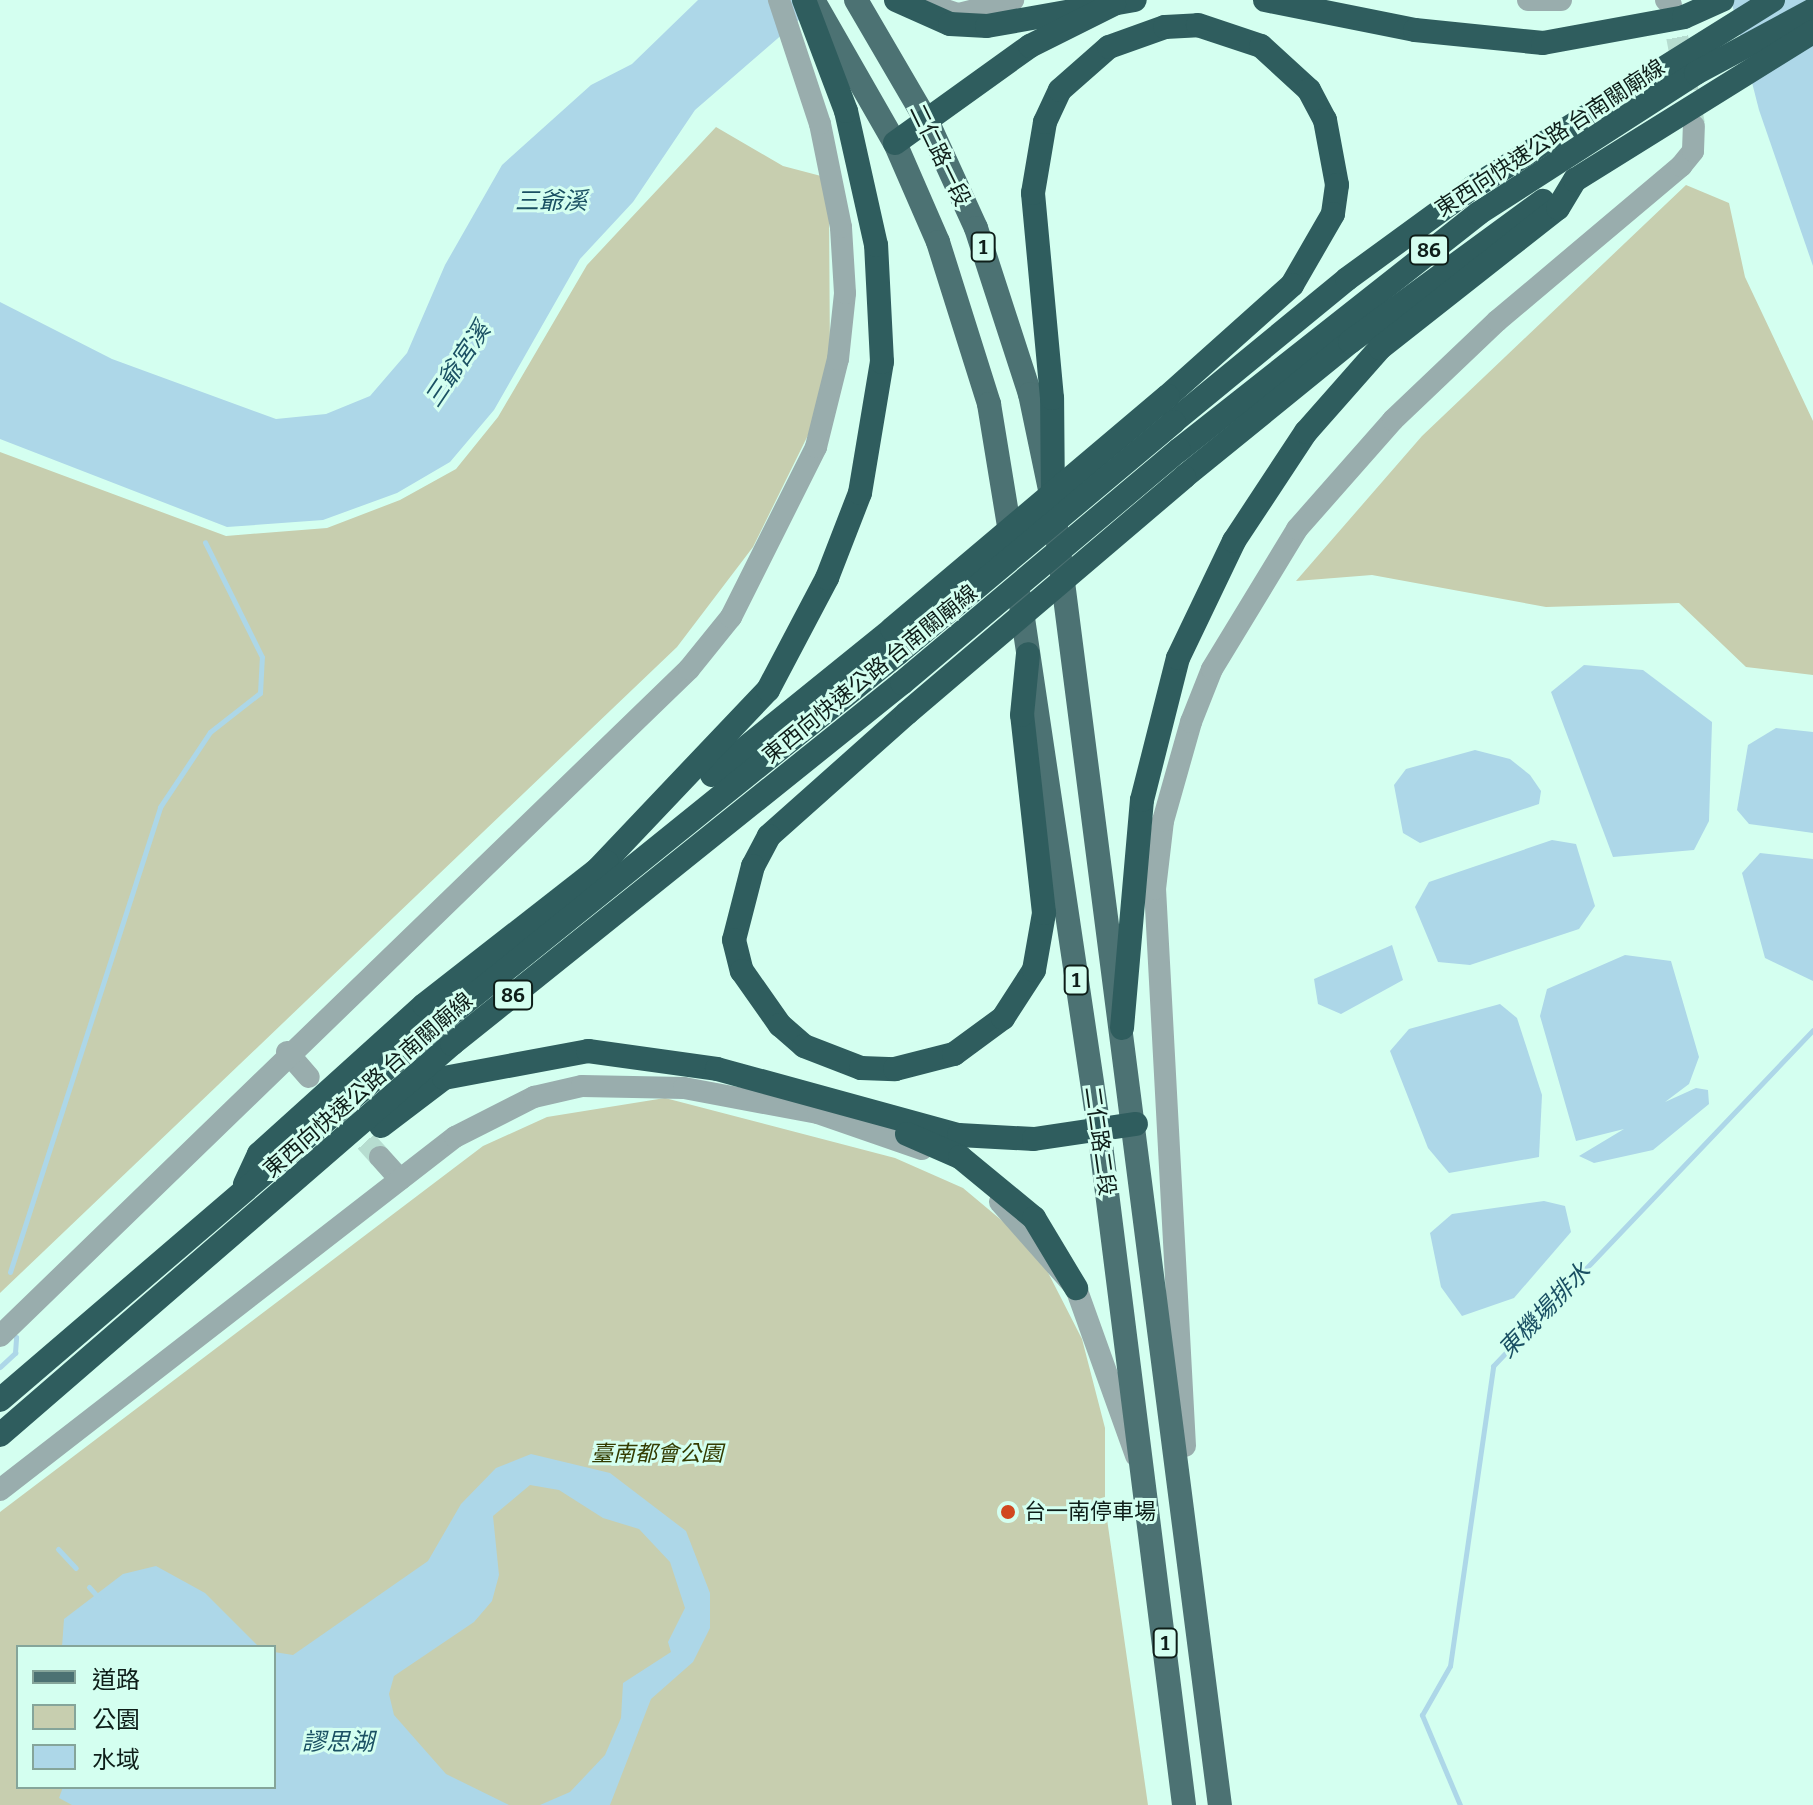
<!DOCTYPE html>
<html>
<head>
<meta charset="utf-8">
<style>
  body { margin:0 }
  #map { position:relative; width:1813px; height:1805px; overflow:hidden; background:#d4fff0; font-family:Bitter,"Noto Sans TC",serif }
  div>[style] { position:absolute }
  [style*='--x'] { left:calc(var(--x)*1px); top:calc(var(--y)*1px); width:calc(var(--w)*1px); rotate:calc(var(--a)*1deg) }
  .green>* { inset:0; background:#c7ceaf }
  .water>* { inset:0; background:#add7e8 }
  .stream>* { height:5px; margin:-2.5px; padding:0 2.5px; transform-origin:2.5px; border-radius:2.5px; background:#add7e8 }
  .minor-tunnel>* { height:22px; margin-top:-11px; transform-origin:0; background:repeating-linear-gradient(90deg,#b6ddd0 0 22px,transparent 0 33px) }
  .minor>* { height:22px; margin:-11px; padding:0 11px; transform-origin:11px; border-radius:11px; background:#99adad }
  .major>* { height:24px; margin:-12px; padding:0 12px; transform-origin:12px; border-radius:12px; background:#4c7273 }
  .highway>* { height:24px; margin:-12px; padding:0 12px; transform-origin:12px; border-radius:12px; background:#2f5d5e }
  .highway-bridge>* { height:24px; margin:-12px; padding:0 12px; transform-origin:12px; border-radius:12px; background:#2f5d5e }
  .dots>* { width:22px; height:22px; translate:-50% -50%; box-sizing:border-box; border:4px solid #d4fff0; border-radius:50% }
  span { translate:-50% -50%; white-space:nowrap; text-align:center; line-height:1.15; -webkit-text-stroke:6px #d4fff0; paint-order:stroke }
  .shield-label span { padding:2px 6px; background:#d4fff0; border:2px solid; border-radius:6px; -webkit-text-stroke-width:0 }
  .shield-label { font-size:20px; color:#0e1e19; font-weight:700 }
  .street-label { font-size:22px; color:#0e1e19 }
  .park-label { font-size:22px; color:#333b00; font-style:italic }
  .poi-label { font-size:22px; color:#0e1e19 }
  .left { translate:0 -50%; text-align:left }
  .water-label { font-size:24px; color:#1a5063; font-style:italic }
  .legend { position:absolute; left:16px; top:1645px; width:260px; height:144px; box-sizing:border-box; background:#d4fff0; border:2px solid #85a59a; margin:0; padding:10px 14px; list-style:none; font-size:24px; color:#0e1e19 }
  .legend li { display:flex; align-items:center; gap:16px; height:40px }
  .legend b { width:40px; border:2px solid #85a59a }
</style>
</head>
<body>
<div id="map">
  <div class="green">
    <i style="clip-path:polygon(716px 127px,783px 166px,821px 176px,829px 211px,830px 360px,812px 427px,753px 547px,677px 647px,0 1293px,0 452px,226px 536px,327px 528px,400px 500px,456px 469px,498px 417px,587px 265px)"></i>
    <i style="clip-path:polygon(1686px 185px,1729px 203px,1745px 277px,1813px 421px,1813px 675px,1746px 667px,1679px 603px,1546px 607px,1372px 575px,1296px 581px,1422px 436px)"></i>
    <i style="clip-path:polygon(evenodd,665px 1098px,895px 1158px,963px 1188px,1036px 1249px,1082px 1339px,1105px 1428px,1105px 1505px,1148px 1805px,0 1805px,0 1512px,483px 1146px,547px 1117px,665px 1098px,18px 1647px,274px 1647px,274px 1787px,18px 1787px,18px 1647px)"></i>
  </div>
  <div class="water">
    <i style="clip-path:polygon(698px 0,822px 0,695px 110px,633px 202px,580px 259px,494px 410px,450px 462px,397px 493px,323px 520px,227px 527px,0 439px,0 302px,112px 359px,276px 419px,326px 414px,370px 396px,407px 353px,445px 265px,502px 165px,591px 85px,632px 64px)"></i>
    <i style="clip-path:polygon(1731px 0,1813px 0,1813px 266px,1759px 110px)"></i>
    <i style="clip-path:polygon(1584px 665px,1643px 670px,1712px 722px,1709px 821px,1694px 850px,1613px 857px,1551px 692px)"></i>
    <i style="clip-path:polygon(1776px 728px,1813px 732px,1813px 833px,1749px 824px,1737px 810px,1748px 745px)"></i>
    <i style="clip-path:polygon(1475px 750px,1510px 759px,1530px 775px,1541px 791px,1539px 804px,1420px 843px,1403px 833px,1394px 785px,1406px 769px)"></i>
    <i style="clip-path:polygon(1552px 840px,1576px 844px,1595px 906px,1579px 929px,1470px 965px,1438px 962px,1415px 907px,1429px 882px)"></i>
    <i style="clip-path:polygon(1760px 853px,1813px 859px,1813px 981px,1765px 958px,1742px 873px)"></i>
    <i style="clip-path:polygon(1392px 945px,1403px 980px,1341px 1014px,1318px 1004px,1314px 979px)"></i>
    <i style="clip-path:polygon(1625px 955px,1671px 961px,1699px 1057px,1689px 1084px,1665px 1102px,1696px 1088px,1708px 1090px,1709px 1104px,1653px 1150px,1594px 1163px,1579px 1156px,1624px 1129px,1576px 1141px,1540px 1016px,1547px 989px)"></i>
    <i style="clip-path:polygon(1500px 1004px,1517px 1018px,1542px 1095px,1539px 1157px,1449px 1173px,1428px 1148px,1390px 1051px,1409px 1029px)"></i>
    <i style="clip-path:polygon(1544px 1201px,1565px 1206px,1571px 1232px,1514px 1298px,1462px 1316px,1441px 1287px,1430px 1233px,1452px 1214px)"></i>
    <i style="clip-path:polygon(531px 1454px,610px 1473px,686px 1531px,710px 1593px,710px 1628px,693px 1662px,651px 1699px,610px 1805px,540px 1805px,570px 1792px,605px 1755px,621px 1718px,623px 1683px,671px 1652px,668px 1642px,685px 1608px,670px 1562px,639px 1529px,603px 1518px,559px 1490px,530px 1485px,493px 1516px,499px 1575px,492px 1601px,474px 1622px,394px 1676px,389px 1694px,394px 1715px,446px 1774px,509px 1805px,72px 1805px,59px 1798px,63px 1787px,274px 1787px,274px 1652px,293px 1655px,428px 1561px,461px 1504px,496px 1468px)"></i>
    <i style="clip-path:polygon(156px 1566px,205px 1593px,259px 1647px,62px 1647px,64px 1619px,123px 1574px)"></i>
  </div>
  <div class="stream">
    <i style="--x:10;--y:1272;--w:489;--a:-72.1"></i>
    <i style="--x:160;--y:807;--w:90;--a:-56.3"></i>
    <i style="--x:210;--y:732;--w:63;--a:-38"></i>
    <i style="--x:260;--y:693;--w:36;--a:-87"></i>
    <i style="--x:262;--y:657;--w:128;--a:-116.4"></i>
    <i style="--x:0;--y:1367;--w:21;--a:-43"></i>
    <i style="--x:15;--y:1353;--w:16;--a:-86"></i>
    <i style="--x:58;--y:1549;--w:26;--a:47"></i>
    <i style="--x:89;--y:1587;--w:15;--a:48"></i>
    <i style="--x:1460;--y:1805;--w:98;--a:-112.9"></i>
    <i style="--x:1422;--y:1715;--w:56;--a:-60.3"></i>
    <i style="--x:1450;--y:1666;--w:303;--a:-81.8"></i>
    <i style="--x:1493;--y:1366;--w:464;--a:-46.4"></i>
  </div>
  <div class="minor-tunnel">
    <i style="--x:1671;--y:5;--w:122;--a:79.1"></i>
    <i style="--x:344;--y:1117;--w:54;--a:48"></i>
  </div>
  <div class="minor">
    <i style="--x:1528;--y:0;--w:33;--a:0"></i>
    <i style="--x:1666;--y:0;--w:7;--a:45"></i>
    <i style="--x:921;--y:2;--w:40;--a:18"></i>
    <i style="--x:959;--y:14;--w:56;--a:-14.5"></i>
    <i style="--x:287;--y:1052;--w:33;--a:49"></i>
    <i style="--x:380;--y:1157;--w:30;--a:48"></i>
    <i style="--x:1000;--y:1202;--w:115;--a:48.5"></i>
    <i style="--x:1076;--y:1288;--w:178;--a:70.3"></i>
    <i style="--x:0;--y:1336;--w:959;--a:-44.07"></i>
    <i style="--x:689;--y:669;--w:67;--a:-51.1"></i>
    <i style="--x:731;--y:617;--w:190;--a:-63.4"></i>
    <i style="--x:816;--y:447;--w:91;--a:-76"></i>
    <i style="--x:838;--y:359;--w:66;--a:-83.9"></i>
    <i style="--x:845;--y:293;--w:66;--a:-93.5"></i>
    <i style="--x:841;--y:227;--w:105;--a:-101.5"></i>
    <i style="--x:820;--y:124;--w:131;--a:-108.3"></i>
    <i style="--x:1185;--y:1446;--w:558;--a:-93.08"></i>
    <i style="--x:1155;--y:889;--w:68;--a:-83.3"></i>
    <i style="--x:1163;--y:821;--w:103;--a:-74.2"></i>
    <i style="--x:1191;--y:722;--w:57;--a:-68.4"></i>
    <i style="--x:1212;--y:669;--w:164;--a:-58.7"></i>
    <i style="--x:1297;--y:529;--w:145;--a:-48.6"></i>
    <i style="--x:1393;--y:420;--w:144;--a:-43.6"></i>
    <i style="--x:1497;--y:321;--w:241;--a:-40.1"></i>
    <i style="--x:1681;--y:166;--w:19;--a:-51"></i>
    <i style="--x:1693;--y:151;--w:25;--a:-88"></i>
    <i style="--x:0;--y:1490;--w:576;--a:-37.81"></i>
    <i style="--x:455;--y:1137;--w:89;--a:-26.9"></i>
    <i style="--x:534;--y:1097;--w:49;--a:-12.9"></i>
    <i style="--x:582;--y:1086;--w:102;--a:1.1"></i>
    <i style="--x:684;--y:1088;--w:136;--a:10.6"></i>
    <i style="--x:818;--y:1113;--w:110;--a:19.1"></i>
  </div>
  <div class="major">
    <i style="--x:813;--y:0;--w:165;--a:60.2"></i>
    <i style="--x:895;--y:143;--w:108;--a:66.5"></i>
    <i style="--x:938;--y:242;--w:170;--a:72.5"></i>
    <i style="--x:989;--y:404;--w:143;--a:80.7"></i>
    <i style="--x:856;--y:0;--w:145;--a:59.7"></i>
    <i style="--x:929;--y:125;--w:113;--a:65.5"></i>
    <i style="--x:976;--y:228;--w:175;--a:72"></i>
    <i style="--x:1030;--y:394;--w:112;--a:78.2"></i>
    <i style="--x:1053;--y:504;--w:1312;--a:82.69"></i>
    <i style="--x:1020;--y:598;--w:537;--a:81.54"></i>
    <i style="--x:1099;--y:1129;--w:681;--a:82.83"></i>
  </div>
  <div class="highway">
    <i style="--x:896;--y:0;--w:59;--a:24"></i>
    <i style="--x:950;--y:24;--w:37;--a:3"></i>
    <i style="--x:987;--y:26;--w:150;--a:-10"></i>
    <i style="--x:1265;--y:0;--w:153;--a:11.3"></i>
    <i style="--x:1415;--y:30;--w:129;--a:5.8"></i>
    <i style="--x:1543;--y:43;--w:143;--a:-10.4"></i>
    <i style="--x:1684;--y:17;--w:42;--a:-24.1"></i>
    <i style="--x:895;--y:143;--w:166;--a:-35.7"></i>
    <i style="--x:1030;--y:46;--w:94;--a:-26.6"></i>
    <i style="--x:1173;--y:422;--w:225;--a:-39.4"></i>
    <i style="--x:1347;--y:279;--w:155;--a:-36.1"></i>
    <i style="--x:1472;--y:188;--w:355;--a:-32"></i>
    <i style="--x:1179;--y:450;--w:382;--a:-38.3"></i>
    <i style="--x:1479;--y:213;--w:258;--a:-32.8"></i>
    <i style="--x:1696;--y:73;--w:133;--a:-28.3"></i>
    <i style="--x:1184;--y:477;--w:214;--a:-39.1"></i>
    <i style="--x:1350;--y:342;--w:239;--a:-36.2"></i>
    <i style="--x:1053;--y:504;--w:106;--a:-90.5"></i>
    <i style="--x:1052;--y:398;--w:206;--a:-95.3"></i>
    <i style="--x:1033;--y:193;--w:72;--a:-80.4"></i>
    <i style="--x:1045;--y:122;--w:35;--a:-65"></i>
    <i style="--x:1060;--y:90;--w:65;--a:-41.3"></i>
    <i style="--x:1109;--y:47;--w:59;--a:-19.7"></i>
    <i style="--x:1165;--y:27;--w:33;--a:-3"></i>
    <i style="--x:1198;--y:25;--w:66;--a:18.4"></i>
    <i style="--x:1261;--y:46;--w:65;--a:42.5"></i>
    <i style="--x:1309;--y:90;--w:34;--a:62"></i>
    <i style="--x:1325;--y:120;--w:66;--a:79.5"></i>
    <i style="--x:1337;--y:185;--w:29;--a:98"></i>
    <i style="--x:1333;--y:214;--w:82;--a:120"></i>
    <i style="--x:1292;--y:285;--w:166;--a:138.2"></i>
    <i style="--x:907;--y:713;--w:185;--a:138.3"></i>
    <i style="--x:769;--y:836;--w:34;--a:118"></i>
    <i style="--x:753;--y:866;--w:76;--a:104.4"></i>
    <i style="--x:734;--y:940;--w:32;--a:76"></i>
    <i style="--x:742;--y:971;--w:66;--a:54.9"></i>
    <i style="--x:780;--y:1025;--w:32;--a:41"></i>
    <i style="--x:804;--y:1046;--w:61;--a:21.1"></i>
    <i style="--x:861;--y:1068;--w:34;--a:2"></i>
    <i style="--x:895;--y:1069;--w:61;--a:-14.3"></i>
    <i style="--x:954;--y:1054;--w:61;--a:-36.3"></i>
    <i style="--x:1003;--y:1018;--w:57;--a:-57.1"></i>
    <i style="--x:1034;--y:970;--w:58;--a:-80"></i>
    <i style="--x:1044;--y:913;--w:199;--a:-96.3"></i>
    <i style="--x:1022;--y:715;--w:61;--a:-84.4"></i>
    <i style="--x:712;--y:775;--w:232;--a:-39"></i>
    <i style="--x:596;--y:871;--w:250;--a:-46.5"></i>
    <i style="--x:768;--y:690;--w:127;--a:-62.2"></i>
    <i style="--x:827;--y:578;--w:91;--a:-68.8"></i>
    <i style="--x:860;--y:493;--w:133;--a:-80.5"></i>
    <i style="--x:882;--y:362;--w:117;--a:-92.9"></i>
    <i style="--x:876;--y:245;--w:137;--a:-102.6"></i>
    <i style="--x:846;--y:111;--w:119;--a:-110.7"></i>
    <i style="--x:1122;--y:1028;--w:229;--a:-85"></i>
    <i style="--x:1142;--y:800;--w:146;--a:-75.8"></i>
    <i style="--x:1178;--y:658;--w:130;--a:-64.4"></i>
    <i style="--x:1234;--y:541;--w:131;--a:-56.6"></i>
    <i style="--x:1306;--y:432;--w:112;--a:-48.6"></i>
    <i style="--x:1380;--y:348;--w:226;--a:-38.2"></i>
    <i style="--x:1558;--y:208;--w:33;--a:-59"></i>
    <i style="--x:1575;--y:180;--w:280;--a:-31.9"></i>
    <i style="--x:381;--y:1126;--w:79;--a:-37.3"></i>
    <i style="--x:444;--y:1078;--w:147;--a:-10.6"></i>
    <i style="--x:588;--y:1051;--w:130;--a:7.9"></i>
    <i style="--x:717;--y:1069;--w:251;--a:15.3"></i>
    <i style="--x:959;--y:1135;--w:75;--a:3.1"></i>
    <i style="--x:1034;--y:1139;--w:103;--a:-8.4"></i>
    <i style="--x:907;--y:1134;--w:58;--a:23.5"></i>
    <i style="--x:960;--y:1157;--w:96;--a:39.5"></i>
    <i style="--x:1034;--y:1218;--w:82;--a:59"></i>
    <i style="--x:245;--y:1184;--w:33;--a:-65"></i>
    <i style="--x:259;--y:1154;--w:222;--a:-42.1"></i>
    <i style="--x:424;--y:1005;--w:232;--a:-38"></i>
    <i style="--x:0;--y:1400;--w:581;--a:-40.6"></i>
    <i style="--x:441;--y:1022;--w:586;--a:-38.9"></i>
    <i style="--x:0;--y:1435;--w:598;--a:-40.86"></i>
    <i style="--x:452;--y:1044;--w:577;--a:-38.74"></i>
  </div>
  <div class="highway-bridge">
    <i style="--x:892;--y:629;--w:361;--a:-40.2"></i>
    <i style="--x:897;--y:654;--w:361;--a:-40"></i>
    <i style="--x:902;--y:683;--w:362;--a:-40.1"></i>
    <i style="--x:907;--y:713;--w:364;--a:-40.4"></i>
  </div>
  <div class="dots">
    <i style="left:1008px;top:1512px;background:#d14820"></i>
  </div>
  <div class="shield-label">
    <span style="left:983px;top:247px">1</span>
    <span style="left:1429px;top:250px">86</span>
    <span style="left:1076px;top:980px">1</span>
    <span style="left:513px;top:995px">86</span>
    <span style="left:1165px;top:1643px">1</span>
  </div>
  <div class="street-label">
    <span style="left:1550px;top:138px;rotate:-33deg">東西向快速公路 台南關廟線</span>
    <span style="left:940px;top:155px;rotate:64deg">二仁路一段</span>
    <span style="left:870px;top:674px;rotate:-39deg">東西向快速公路 台南關廟線</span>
    <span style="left:368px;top:1085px;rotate:-41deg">東西向快速公路 台南關廟線</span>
    <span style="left:1100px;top:1141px;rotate:82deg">二仁路二段</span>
  </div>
  <div class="park-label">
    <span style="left:657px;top:1454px">臺南都會公園</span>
  </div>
  <div class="poi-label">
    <span class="left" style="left:1024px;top:1512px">台一南停車場</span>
  </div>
  <div class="water-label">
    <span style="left:551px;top:202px">三爺溪</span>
    <span style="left:458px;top:365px;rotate:-56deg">三爺宮溪</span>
    <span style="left:1545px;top:1311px;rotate:-46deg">東機場排水</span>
    <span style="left:338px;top:1743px">謬思湖</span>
  </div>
  <ul class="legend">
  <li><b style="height:10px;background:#4c7273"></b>道路</li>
  <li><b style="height:22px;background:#c7ceaf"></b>公園</li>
  <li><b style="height:22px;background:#add7e8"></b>水域</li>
  </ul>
</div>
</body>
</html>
